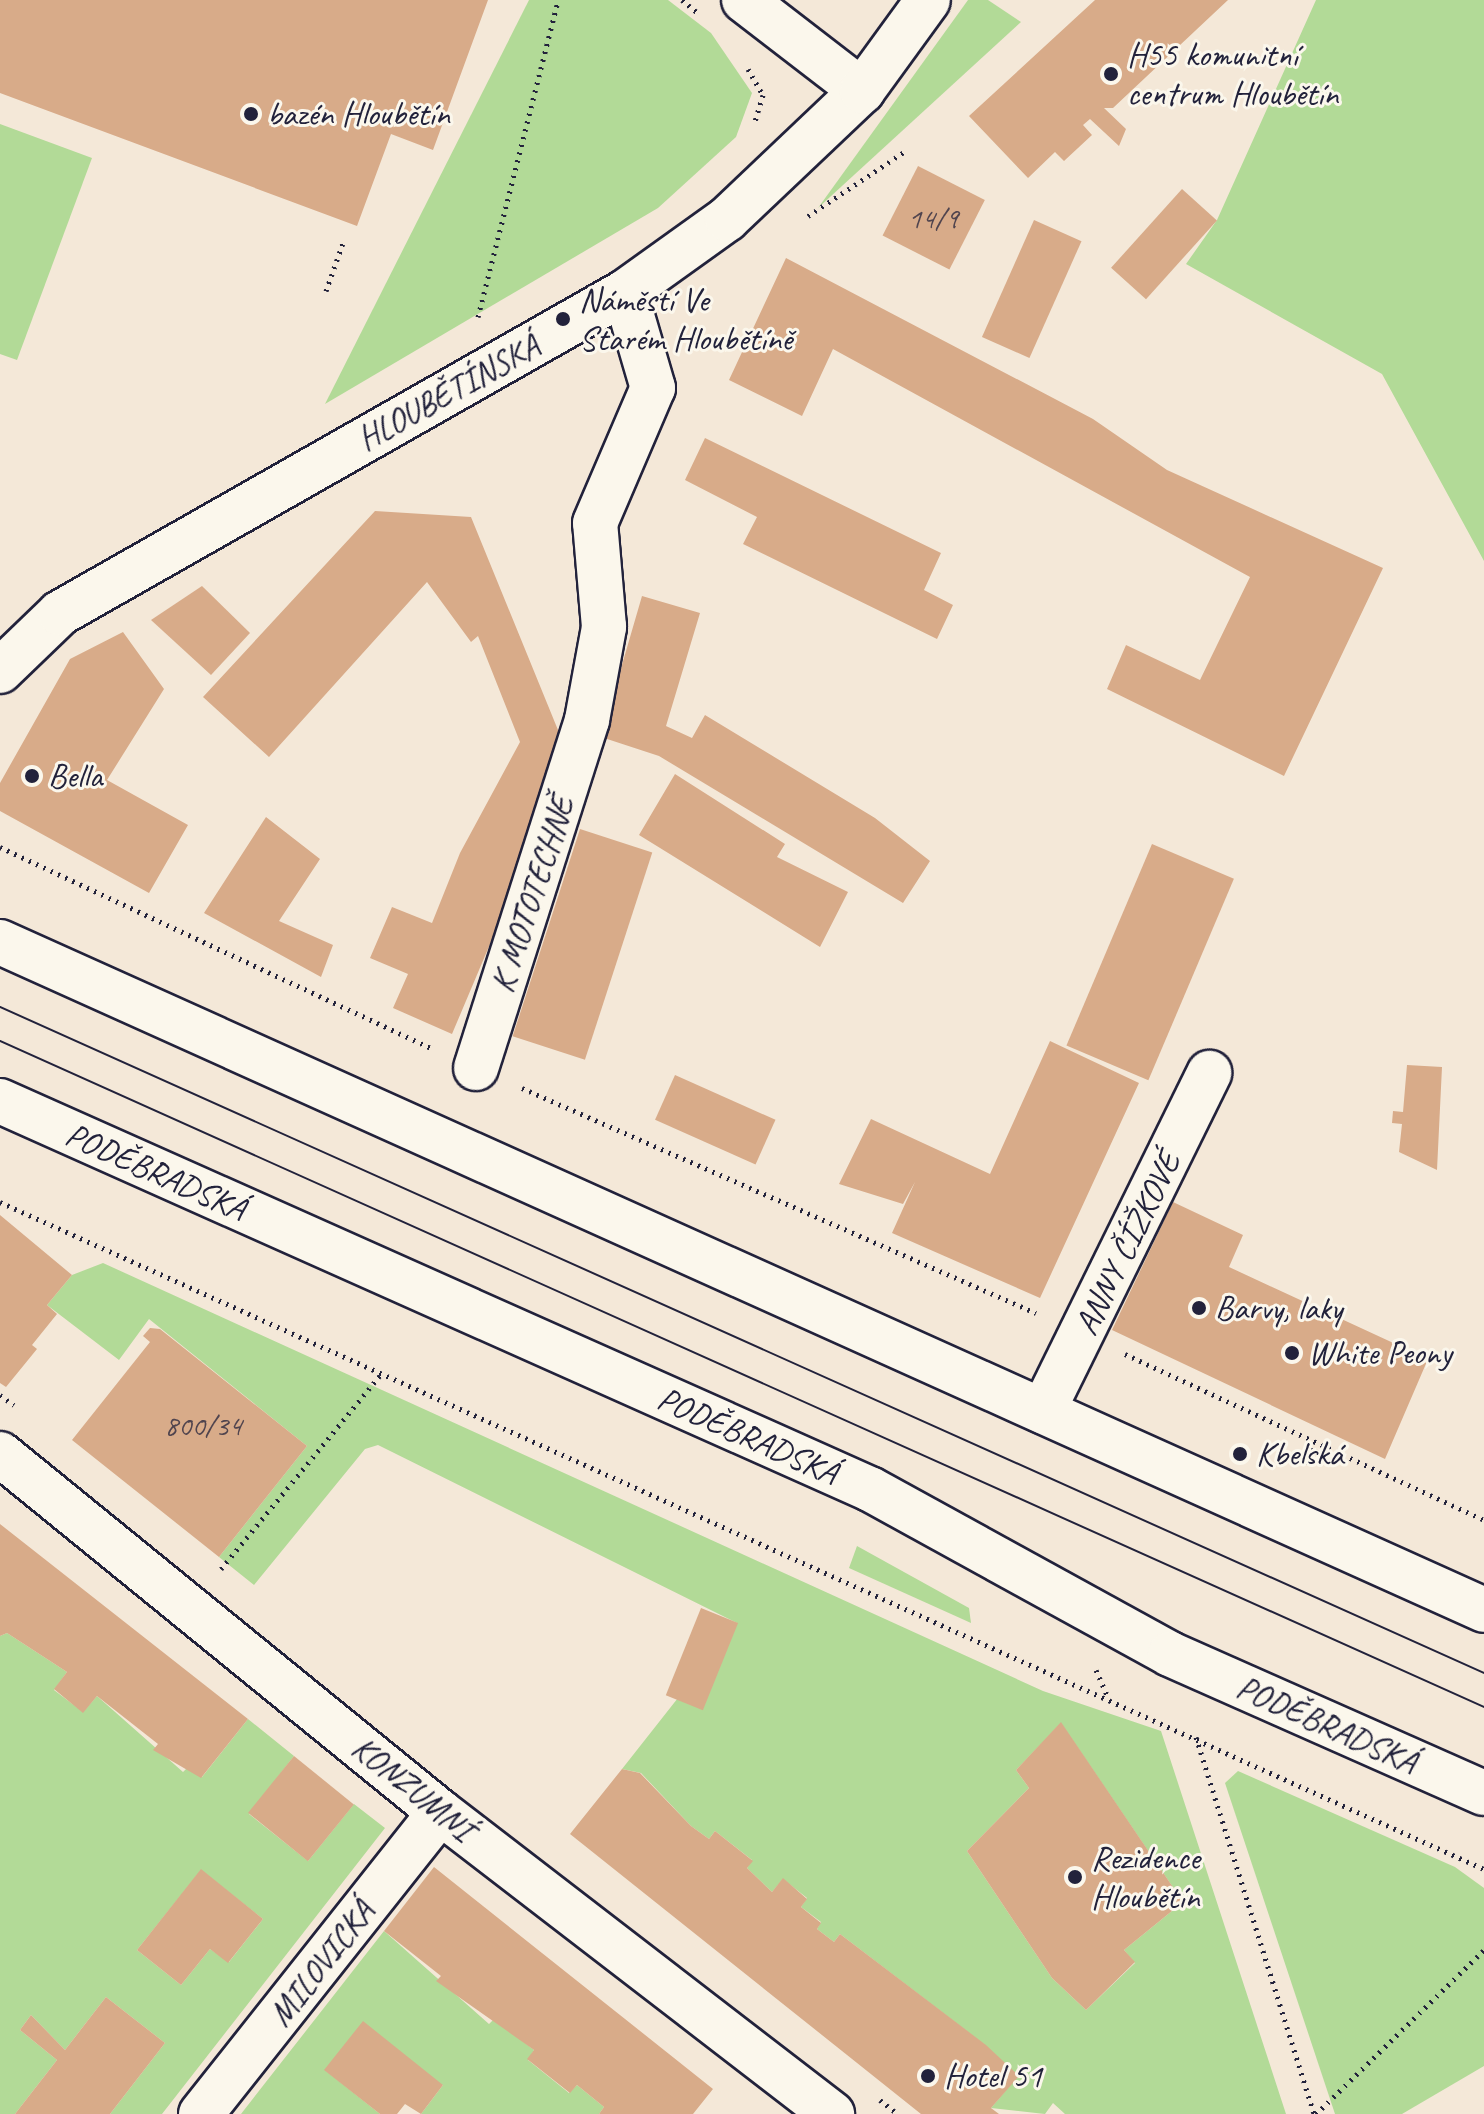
<!DOCTYPE html>
<html>
<head>
<meta charset="utf-8">
<style>
  body { margin:0 }
  #map { position:relative; width:1484px; height:2114px; overflow:hidden; background:#f4e8d8; font-family:Caveat,sans-serif }
  div>[style] { position:absolute }
  [style*='--x'] { left:calc(var(--x)*1px); top:calc(var(--y)*1px); width:calc(var(--w)*1px); rotate:calc(var(--a)*1deg) }
  .green>* { inset:0; background:#b2da97 }
  .building>* { inset:0; background:#d8ab89; transform-origin:0 0 }
  .path>* { height:5px; margin-top:-2.5px; transform-origin:0; background:repeating-linear-gradient(90deg,#22223b 0 2px,transparent 0 8px) }
  .roads { filter:drop-shadow(2px 0 #22223b) drop-shadow(-2px 0 #22223b) drop-shadow(0 2px #22223b) drop-shadow(0 -2px #22223b) }
  .minor>* { height:44px; margin:-22px; padding:0 22px; transform-origin:22px; border-radius:22px; background:#fbf7ec }
  .major>* { height:44px; margin:-22px; padding:0 22px; transform-origin:22px; border-radius:22px; background:#fbf7ec }
  .tram>* { height:2px; margin:-1px; padding:0 1px; transform-origin:1px; border-radius:1px; background:#22223b }
  .dots>* { width:22px; height:22px; translate:-50% -50%; box-sizing:border-box; border:4px solid #fbf7ec; border-radius:50% }
  span { translate:-50% -50%; white-space:nowrap; text-align:center; line-height:1.15; -webkit-text-stroke:6px #fbf7ec; paint-order:stroke }
  .number-label { font-size:30px; color:#50444e }
  .number-label span { -webkit-text-stroke-width:0 }
  .poi-label { font-size:34px; color:#22223b }
  .left { translate:0 -50%; text-align:left }
  .street-label { font-size:34px; color:#22223b }
</style>
</head>
<body>
<div id="map">
  <div class="green">
    <i style="clip-path:polygon(529px 0,668px 0,711px 33px,752px 93px,736px 137px,658px 208px,325px 404px)"></i>
    <i style="clip-path:polygon(968px 0,988px 0,1021px 22px,818px 208px)"></i>
    <i style="clip-path:polygon(1316px 0,1484px 0,1484px 561px,1382px 374px,1186px 264px,1217px 220px)"></i>
    <i style="clip-path:polygon(0 124px,92px 158px,17px 360px,0 354px)"></i>
    <i style="clip-path:polygon(evenodd,103px 1263px,1043px 1691px,1161px 1731px,1286px 2114px,1065px 2114px,1053px 2103px,1045px 2114px,991px 2108px,1018px 2076px,985px 2045px,840px 1934px,834px 1942px,817px 1929px,821px 1922px,801px 1907px,807px 1898px,783px 1879px,772px 1892px,747px 1868px,752px 1860px,715px 1831px,709px 1839px,691px 1826px,641px 1773px,622px 1769px,737px 1623px,378px 1445px,365px 1449px,254px 1585px,219px 1557px,307px 1446px,149px 1319px,119px 1360px,47px 1305px,72px 1275px,103px 1263px,1061px 1723px,1183px 1902px,1124px 1950px,1135px 1963px,1086px 2010px,1052px 1978px,967px 1851px,1029px 1788px,1016px 1770px,1061px 1723px)"></i>
    <i style="clip-path:polygon(857px 1546px,969px 1608px,971px 1623px,849px 1568px)"></i>
    <i style="clip-path:polygon(evenodd,7px 1633px,67px 1672px,54px 1690px,83px 1712px,97px 1696px,183px 1772px,188px 1767px,202px 1777px,248px 1719px,294px 1756px,249px 1814px,308px 1861px,354px 1804px,385px 1828px,162px 2114px,110px 2114px,165px 2043px,106px 1997px,65px 2050px,31px 2015px,20px 2030px,57px 2060px,15px 2114px,0 2114px,0 1636px,7px 1633px,201px 1870px,263px 1919px,229px 1962px,210px 1949px,181px 1985px,137px 1950px,201px 1870px)"></i>
    <i style="clip-path:polygon(1238px 1771px,1455px 1867px,1484px 1888px,1484px 2066px,1402px 2114px,1335px 2114px,1225px 1783px)"></i>
    <i style="clip-path:polygon(384px 1931px,489px 2024px,494px 2019px,534px 2050px,528px 2060px,569px 2093px,577px 2085px,604px 2107px,599px 2114px,421px 2114px,443px 2085px,325px 2070px,380px 2114px,241px 2114px)"></i>
  </div>
  <div class="building">
    <i style="clip-path:polygon(0 0,488px 0,433px 150px,391px 134px,357px 226px,0 93px)"></i>
    <i style="clip-path:polygon(1095px 0,1228px 0,1113px 108px,1104px 108px,1126px 129px,1119px 146px,1090px 119px,1083px 125px,1092px 135px,1064px 161px,1055px 152px,1028px 178px,969px 116px)"></i>
    <i style="left:918px;top:166px;width:75px;height:78px;rotate:27deg"></i>
    <i style="left:1182px;top:189px;width:47px;height:106px;rotate:42deg"></i>
    <i style="left:1034px;top:220px;width:52px;height:128px;rotate:24deg"></i>
    <i style="clip-path:polygon(786px 258px,1093px 419px,1167px 470px,1383px 568px,1284px 776px,1107px 689px,1126px 645px,1200px 680px,1250px 577px,833px 349px,802px 416px,729px 380px)"></i>
    <i style="clip-path:polygon(705px 438px,941px 553px,924px 590px,953px 605px,937px 639px,743px 544px,757px 517px,685px 480px)"></i>
    <i style="clip-path:polygon(375px 511px,471px 517px,569px 757px,452px 1034px,393px 1008px,408px 974px,370px 958px,392px 907px,432px 923px,460px 853px,520px 742px,478px 636px,471px 642px,427px 582px,269px 757px,203px 697px)"></i>
    <i style="clip-path:polygon(202px 586px,250px 633px,211px 675px,151px 620px)"></i>
    <i style="clip-path:polygon(642px 596px,700px 613px,666px 726px,692px 738px,705px 715px,875px 818px,930px 861px,903px 903px,659px 756px,601px 737px)"></i>
    <i style="clip-path:polygon(123px 632px,164px 689px,107px 780px,188px 825px,149px 893px,0 811px,0 783px,70px 659px)"></i>
    <i style="clip-path:polygon(675px 774px,785px 844px,777px 857px,848px 892px,820px 947px,639px 835px)"></i>
    <i style="clip-path:polygon(266px 817px,320px 859px,279px 921px,333px 945px,321px 977px,204px 913px)"></i>
    <i style="left:580px;top:829px;width:76px;height:218px;rotate:18deg"></i>
    <i style="left:1152px;top:844px;width:89px;height:219px;rotate:23deg"></i>
    <i style="clip-path:polygon(1050px 1041px,1139px 1083px,1040px 1298px,892px 1233px,915px 1182px,903px 1204px,839px 1184px,871px 1119px,990px 1174px)"></i>
    <i style="clip-path:polygon(1407px 1065px,1442px 1067px,1437px 1170px,1399px 1152px,1402px 1124px,1392px 1123px,1393px 1111px,1403px 1112px)"></i>
    <i style="left:675px;top:1075px;width:110px;height:49px;rotate:24deg"></i>
    <i style="clip-path:polygon(1173px 1202px,1243px 1235px,1229px 1267px,1428px 1359px,1385px 1459px,1112px 1330px)"></i>
    <i style="clip-path:polygon(0 1215px,72px 1275px,47px 1305px,57px 1314px,32px 1345px,37px 1349px,6px 1387px,0 1383px)"></i>
    <i style="clip-path:polygon(150px 1328px,160px 1329px,307px 1446px,219px 1557px,72px 1440px,150px 1342px,143px 1336px)"></i>
    <i style="clip-path:polygon(0 1524px,248px 1719px,201px 1778px,153px 1750px,158px 1744px,97px 1696px,83px 1713px,54px 1689px,67px 1672px,7px 1633px,0 1636px)"></i>
    <i style="left:701px;top:1608px;width:40px;height:94px;rotate:22deg"></i>
    <i style="clip-path:polygon(1061px 1722px,1183px 1902px,1124px 1950px,1135px 1962px,1086px 2010px,1052px 1978px,967px 1851px,1029px 1788px,1016px 1770px)"></i>
    <i style="left:294px;top:1756px;width:77px;height:73px;rotate:39deg"></i>
    <i style="clip-path:polygon(622px 1769px,640px 1773px,691px 1826px,709px 1839px,715px 1831px,753px 1861px,747px 1868px,772px 1892px,783px 1878px,807px 1899px,801px 1907px,821px 1923px,817px 1929px,834px 1942px,840px 1934px,986px 2045px,1019px 2076px,991px 2108px,999px 2114px,921px 2114px,570px 1834px)"></i>
    <i style="clip-path:polygon(434px 1867px,713px 2089px,693px 2114px,599px 2114px,604px 2107px,577px 2085px,570px 2093px,527px 2059px,534px 2050px,436px 1981px,441px 1976px,384px 1931px)"></i>
    <i style="clip-path:polygon(201px 1869px,263px 1919px,228px 1963px,210px 1949px,181px 1985px,137px 1950px)"></i>
    <i style="clip-path:polygon(106px 1997px,165px 2043px,110px 2114px,15px 2114px,57px 2060px,20px 2030px,31px 2015px,65px 2050px)"></i>
    <i style="clip-path:polygon(363px 2021px,443px 2085px,421px 2114px,405px 2104px,397px 2114px,380px 2114px,324px 2070px)"></i>
  </div>
  <div class="path">
    <i style="--x:682;--y:0;--w:19;--a:39"></i>
    <i style="--x:748;--y:69;--w:30;--a:60"></i>
    <i style="--x:763;--y:95;--w:28;--a:107"></i>
    <i style="--x:808;--y:216;--w:119;--a:-33.7"></i>
    <i style="--x:326;--y:291;--w:54;--a:-70.6"></i>
    <i style="--x:478;--y:317;--w:327;--a:-75.8"></i>
    <i style="--x:0;--y:847;--w:476;--a:25"></i>
    <i style="--x:522;--y:1088;--w:561;--a:23.64"></i>
    <i style="--x:0;--y:1202;--w:1627;--a:24.2"></i>
    <i style="--x:1125;--y:1354;--w:396;--a:24.8"></i>
    <i style="--x:0;--y:1395;--w:17;--a:36"></i>
    <i style="--x:1305;--y:1464;--w:22;--a:-72"></i>
    <i style="--x:221;--y:1569;--w:252;--a:-50.6"></i>
    <i style="--x:1096;--y:1670;--w:30;--a:66"></i>
    <i style="--x:1196;--y:1737;--w:395;--a:72.6"></i>
    <i style="--x:880;--y:2100;--w:23;--a:38"></i>
    <i style="--x:1316;--y:2114;--w:235;--a:-44.3"></i>
  </div>
  <div class="roads">
    <div class="minor">
      <i style="--x:744;--y:0;--w:149;--a:37.6"></i>
      <i style="--x:0;--y:671;--w:83;--a:-44"></i>
      <i style="--x:60;--y:613;--w:650;--a:-29.6"></i>
      <i style="--x:625;--y:292;--w:125;--a:-35.6"></i>
      <i style="--x:727;--y:219;--w:186;--a:-43.5"></i>
      <i style="--x:862;--y:91;--w:112;--a:-54"></i>
      <i style="--x:476;--y:1068;--w:365;--a:-72.3"></i>
      <i style="--x:587;--y:720;--w:95;--a:-79.6"></i>
      <i style="--x:604;--y:627;--w:104;--a:-94.9"></i>
      <i style="--x:595;--y:523;--w:147;--a:-66.8"></i>
      <i style="--x:653;--y:388;--w:100;--a:-106.3"></i>
      <i style="--x:1043;--y:1411;--w:377;--a:-63.8"></i>
      <i style="--x:0;--y:1454;--w:567;--a:39.13"></i>
      <i style="--x:440;--y:1812;--w:495;--a:37.6"></i>
      <i style="--x:201;--y:2114;--w:385;--a:-51.6"></i>
    </div>
    <div class="major">
      <i style="--x:0;--y:942;--w:1627;--a:24.23"></i>
      <i style="--x:0;--y:1101;--w:953;--a:24.04"></i>
      <i style="--x:870;--y:1489;--w:342;--a:28.8"></i>
      <i style="--x:1170;--y:1654;--w:343;--a:23.9"></i>
    </div>
  </div>
  <div class="tram">
    <i style="--x:0;--y:1007;--w:1627;--a:24.17"></i>
    <i style="--x:0;--y:1041;--w:1627;--a:24.17"></i>
  </div>
  <div class="dots">
    <i style="left:1111px;top:74px;background:#22223b"></i>
    <i style="left:251px;top:114px;background:#22223b"></i>
    <i style="left:563px;top:319px;background:#22223b"></i>
    <i style="left:32px;top:776px;background:#22223b"></i>
    <i style="left:1199px;top:1308px;background:#22223b"></i>
    <i style="left:1292px;top:1353px;background:#22223b"></i>
    <i style="left:1240px;top:1454px;background:#22223b"></i>
    <i style="left:1075px;top:1877px;background:#22223b"></i>
    <i style="left:928px;top:2076px;background:#22223b"></i>
  </div>
  <div class="number-label">
    <span style="left:933px;top:218px">14/9</span>
    <span style="left:203px;top:1425px">800/34</span>
  </div>
  <div class="poi-label">
    <span class="left" style="left:1127px;top:74px">H55 komunitní<br>centrum Hloubětín</span>
    <span class="left" style="left:267px;top:114px">bazén Hloubětín</span>
    <span class="left" style="left:579px;top:319px">Náměstí Ve<br>Starém Hloubětíně</span>
    <span class="left" style="left:48px;top:776px">Bella</span>
    <span class="left" style="left:1215px;top:1308px">Barvy, laky</span>
    <span class="left" style="left:1308px;top:1353px">White Peony</span>
    <span class="left" style="left:1256px;top:1454px">Kbelská</span>
    <span class="left" style="left:1091px;top:1877px">Rezidence<br>Hloubětín</span>
    <span class="left" style="left:944px;top:2076px">Hotel 51</span>
  </div>
  <div class="street-label">
    <span style="left:448px;top:392px;rotate:-29deg">HLOUBĚTÍNSKÁ</span>
    <span style="left:532px;top:894px;rotate:-72deg">K MOTOTECHNĚ</span>
    <span style="left:156px;top:1171px;rotate:24deg">PODĚBRADSKÁ</span>
    <span style="left:1127px;top:1243px;rotate:-64deg">ANNY ČÍŽKOVÉ</span>
    <span style="left:748px;top:1435px;rotate:24deg">PODĚBRADSKÁ</span>
    <span style="left:1327px;top:1724px;rotate:24deg">PODĚBRADSKÁ</span>
    <span style="left:413px;top:1788px;rotate:39deg">KONZUMNÍ</span>
    <span style="left:321px;top:1963px;rotate:-52deg">MILOVICKÁ</span>
  </div>
</div>
</body>
</html>
